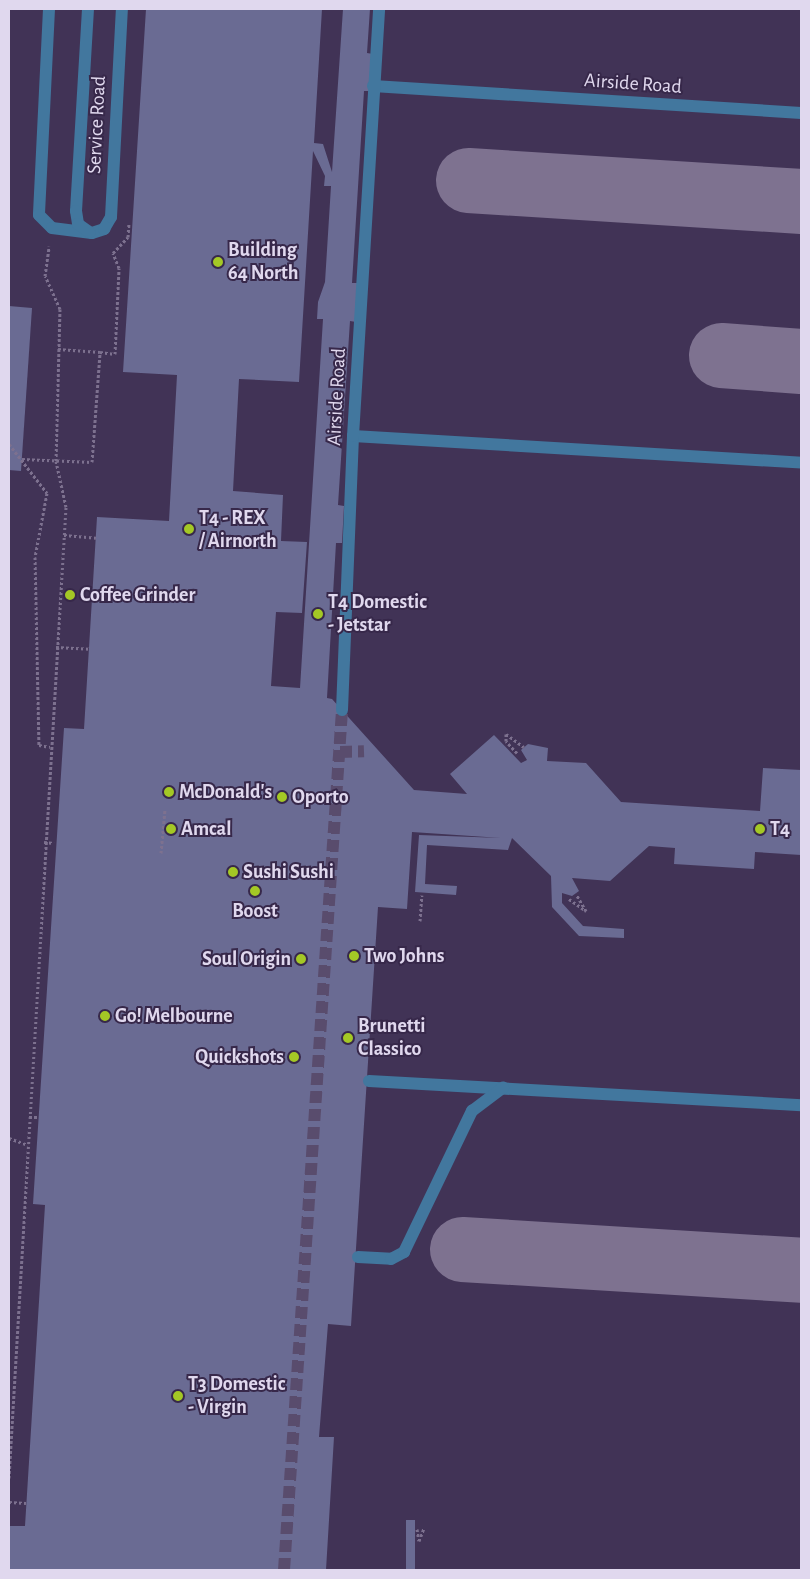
<!DOCTYPE html>
<html>
<head>
<meta charset="utf-8">
<style>
  body { margin:0 }
  #map { position:relative; width:810px; height:1579px; overflow:hidden; background:#413356; font-family:"Alegreya Sans",sans-serif }
  div>[style] { position:absolute }
  [style*='--x'] { left:calc(var(--x)*1px); top:calc(var(--y)*1px); width:calc(var(--w)*1px); rotate:calc(var(--a)*1deg) }
  .taxiway>* { height:65px; margin:-32.5px; padding:0 32.5px; transform-origin:32.5px; border-radius:32.5px; background:#7e7290 }
  .building>* { inset:0; background:#6a6b93; transform-origin:0 0 }
  .minor-tunnel>* { height:12px; margin-top:-6px; transform-origin:0; background:repeating-linear-gradient(90deg,#594c6d 0 12px,transparent 0 18px) }
  .path>* { height:3px; margin-top:-1.5px; transform-origin:0; background:repeating-linear-gradient(90deg,#7d718f 0 2.5px,transparent 0 5px) }
  .minor>* { height:12px; margin:-6px; padding:0 6px; transform-origin:6px; border-radius:6px; background:#42779e }
  .dots>* { width:14px; height:14px; translate:-50% -50%; box-sizing:border-box; border:2px solid #37284a; border-radius:50% }
  span { translate:-50% -50%; white-space:nowrap; text-align:center; line-height:1.15; -webkit-text-stroke:4px #37284a; paint-order:stroke }
  .street-label { font-size:20px; color:#e0d8ee }
  .poi-label { font-size:20px; color:#e0d8ee; font-weight:700 }
  .left { translate:0 -50%; text-align:left }
  .right { translate:-100% -50%; text-align:right }
  .frame { position:absolute; inset:0; border:10px solid #e0d8ee; pointer-events:none }
</style>
</head>
<body>
<div id="map">
  <div class="taxiway">
    <i style="--x:468;--y:180;--w:334;--a:3.6"></i>
    <i style="--x:721;--y:355;--w:80;--a:4.3"></i>
    <i style="--x:462;--y:1249;--w:340;--a:3.5"></i>
  </div>
  <div class="building">
    <i style="clip-path:polygon(evenodd,146px 9px,322px 9px,314px 143px,323px 144px,332px 172px,343px 9px,370px 9px,367px 53px,373px 54px,370px 91px,364px 91px,352px 283px,358px 283px,356px 322px,350px 321px,338px 505px,344px 506px,342px 543px,336px 543px,327px 698px,332px 699px,414px 790px,467px 794px,450px 774px,494px 735px,521px 763px,527px 760px,521px 750px,528px 744px,548px 748px,547px 761px,586px 763px,621px 802px,760px 811px,763px 768px,801px 770px,801px 855px,755px 852px,754px 869px,674px 864px,675px 848px,649px 846px,610px 881px,572px 878px,579px 891px,572px 896px,562px 893px,562px 903px,583px 926px,624px 929px,624px 938px,579px 936px,552px 907px,551px 876px,512px 838px,508px 850px,427px 845px,425px 884px,457px 886px,456px 895px,415px 892px,419px 835px,501px 838px,412px 832px,407px 909px,378px 907px,351px 1326px,328px 1324px,319px 1437px,334px 1437px,326px 1570px,9px 1570px,9px 1526px,25px 1526px,45px 1205px,33px 1204px,64px 728px,84px 729px,97px 517px,169px 521px,177px 375px,123px 372px,146px 9px,313px 151px,325px 176px,324px 186px,331px 186px,325px 282px,318px 302px,317px 319px,323px 319px,300px 688px,271px 686px,276px 612px,302px 613px,307px 542px,281px 541px,283px 495px,233px 491px,239px 379px,299px 382px,313px 151px)"></i>
    <i style="clip-path:polygon(9px 306px,32px 308px,21px 471px,9px 470px)"></i>
    <i style="left:406px;top:1520px;width:9px;height:50px"></i>
  </div>
  <div class="minor-tunnel">
    <i style="--x:340;--y:752;--w:24;--a:-2"></i>
    <i style="--x:284;--y:1570;--w:862;--a:-86.14"></i>
  </div>
  <div class="path">
    <i style="--x:58;--y:349;--w:42;--a:4.1"></i>
    <i style="--x:9;--y:444;--w:62;--a:52.2"></i>
    <i style="--x:47;--y:493;--w:65;--a:100.6"></i>
    <i style="--x:35;--y:557;--w:188;--a:88.8"></i>
    <i style="--x:39;--y:745;--w:11;--a:10"></i>
    <i style="--x:22;--y:459;--w:70;--a:2.5"></i>
    <i style="--x:92;--y:462;--w:110;--a:-85.8"></i>
    <i style="--x:100;--y:352;--w:15;--a:8"></i>
    <i style="--x:115;--y:354;--w:86;--a:-87.3"></i>
    <i style="--x:119;--y:268;--w:16;--a:-112"></i>
    <i style="--x:113;--y:253;--w:22;--a:-47"></i>
    <i style="--x:128;--y:237;--w:13;--a:-86"></i>
    <i style="--x:64;--y:535;--w:32;--a:5"></i>
    <i style="--x:56;--y:647;--w:33;--a:3"></i>
    <i style="--x:517;--y:753;--w:16;--a:-133"></i>
    <i style="--x:506;--y:741;--w:7;--a:-90"></i>
    <i style="--x:506;--y:734;--w:22;--a:36"></i>
    <i style="--x:44;--y:842;--w:10;--a:6"></i>
    <i style="--x:161;--y:853;--w:44;--a:-84.8"></i>
    <i style="--x:569;--y:899;--w:21;--a:35"></i>
    <i style="--x:586;--y:911;--w:20;--a:-120"></i>
    <i style="--x:420;--y:921;--w:26;--a:-86"></i>
    <i style="--x:29;--y:1117;--w:9;--a:0"></i>
    <i style="--x:9;--y:1138;--w:20;--a:20"></i>
    <i style="--x:9;--y:1478;--w:973;--a:-86.64"></i>
    <i style="--x:66;--y:507;--w:47;--a:-102.3"></i>
    <i style="--x:56;--y:461;--w:152;--a:-88.5"></i>
    <i style="--x:60;--y:309;--w:36;--a:-114"></i>
    <i style="--x:45;--y:276;--w:30;--a:-82"></i>
    <i style="--x:9;--y:1502;--w:17;--a:3"></i>
    <i style="--x:417;--y:1529;--w:12;--a:81"></i>
    <i style="--x:419;--y:1541;--w:14;--a:-69"></i>
  </div>
  <div class="minor">
    <i style="--x:49;--y:9;--w:206;--a:92.8"></i>
    <i style="--x:39;--y:215;--w:18;--a:45"></i>
    <i style="--x:52;--y:228;--w:40;--a:7.1"></i>
    <i style="--x:92;--y:233;--w:13;--a:-18"></i>
    <i style="--x:104;--y:229;--w:14;--a:-60"></i>
    <i style="--x:111;--y:217;--w:208;--a:-87"></i>
    <i style="--x:88;--y:9;--w:202;--a:93.4"></i>
    <i style="--x:76;--y:211;--w:13;--a:81"></i>
    <i style="--x:78;--y:224;--w:14;--a:36"></i>
    <i style="--x:373;--y:86;--w:429;--a:3.6"></i>
    <i style="--x:353;--y:436;--w:449;--a:3.4"></i>
    <i style="--x:342;--y:710;--w:274;--a:-87.7"></i>
    <i style="--x:353;--y:436;--w:428;--a:-86.5"></i>
    <i style="--x:369;--y:1081;--w:433;--a:3.2"></i>
    <i style="--x:358;--y:1257;--w:33;--a:3"></i>
    <i style="--x:391;--y:1259;--w:15;--a:-28"></i>
    <i style="--x:404;--y:1252;--w:157;--a:-64.3"></i>
    <i style="--x:472;--y:1111;--w:39;--a:-37"></i>
  </div>
  <div class="dots">
    <i style="left:218px;top:262px;background:#a4c825"></i>
    <i style="left:189px;top:529px;background:#a4c825"></i>
    <i style="left:70px;top:595px;background:#a4c825"></i>
    <i style="left:318px;top:614px;background:#a4c825"></i>
    <i style="left:169px;top:792px;background:#a4c825"></i>
    <i style="left:282px;top:797px;background:#a4c825"></i>
    <i style="left:171px;top:829px;background:#a4c825"></i>
    <i style="left:760px;top:829px;background:#a4c825"></i>
    <i style="left:233px;top:872px;background:#a4c825"></i>
    <i style="left:255px;top:891px;background:#a4c825"></i>
    <i style="left:354px;top:956px;background:#a4c825"></i>
    <i style="left:301px;top:959px;background:#a4c825"></i>
    <i style="left:105px;top:1016px;background:#a4c825"></i>
    <i style="left:348px;top:1038px;background:#a4c825"></i>
    <i style="left:294px;top:1057px;background:#a4c825"></i>
    <i style="left:178px;top:1396px;background:#a4c825"></i>
  </div>
  <div class="street-label">
    <span style="left:633px;top:84px;rotate:4deg">Airside Road</span>
    <span style="left:97px;top:125px;rotate:-87deg">Service Road</span>
    <span style="left:337px;top:397px;rotate:-87deg">Airside Road</span>
  </div>
  <div class="poi-label">
    <span class="left" style="left:228px;top:262px">Building<br>64 North</span>
    <span class="left" style="left:199px;top:530px">T4 - REX<br>/ Airnorth</span>
    <span class="left" style="left:80px;top:595px">Coffee Grinder</span>
    <span class="left" style="left:328px;top:614px">T4 Domestic<br>- Jetstar</span>
    <span class="left" style="left:179px;top:792px">McDonald's</span>
    <span class="left" style="left:292px;top:797px">Oporto</span>
    <span class="left" style="left:181px;top:829px">Amcal</span>
    <span class="left" style="left:770px;top:829px">T4</span>
    <span class="left" style="left:243px;top:872px">Sushi Sushi</span>
    <span style="left:255px;top:911px">Boost</span>
    <span class="left" style="left:364px;top:956px">Two Johns</span>
    <span class="right" style="left:291px;top:959px">Soul Origin</span>
    <span class="left" style="left:115px;top:1016px">Go! Melbourne</span>
    <span class="left" style="left:358px;top:1038px">Brunetti<br>Classico</span>
    <span class="right" style="left:284px;top:1057px">Quickshots</span>
    <span class="left" style="left:188px;top:1396px">T3 Domestic<br>- Virgin</span>
  </div>
  <div class="frame"></div>
</div>
</body>
</html>
